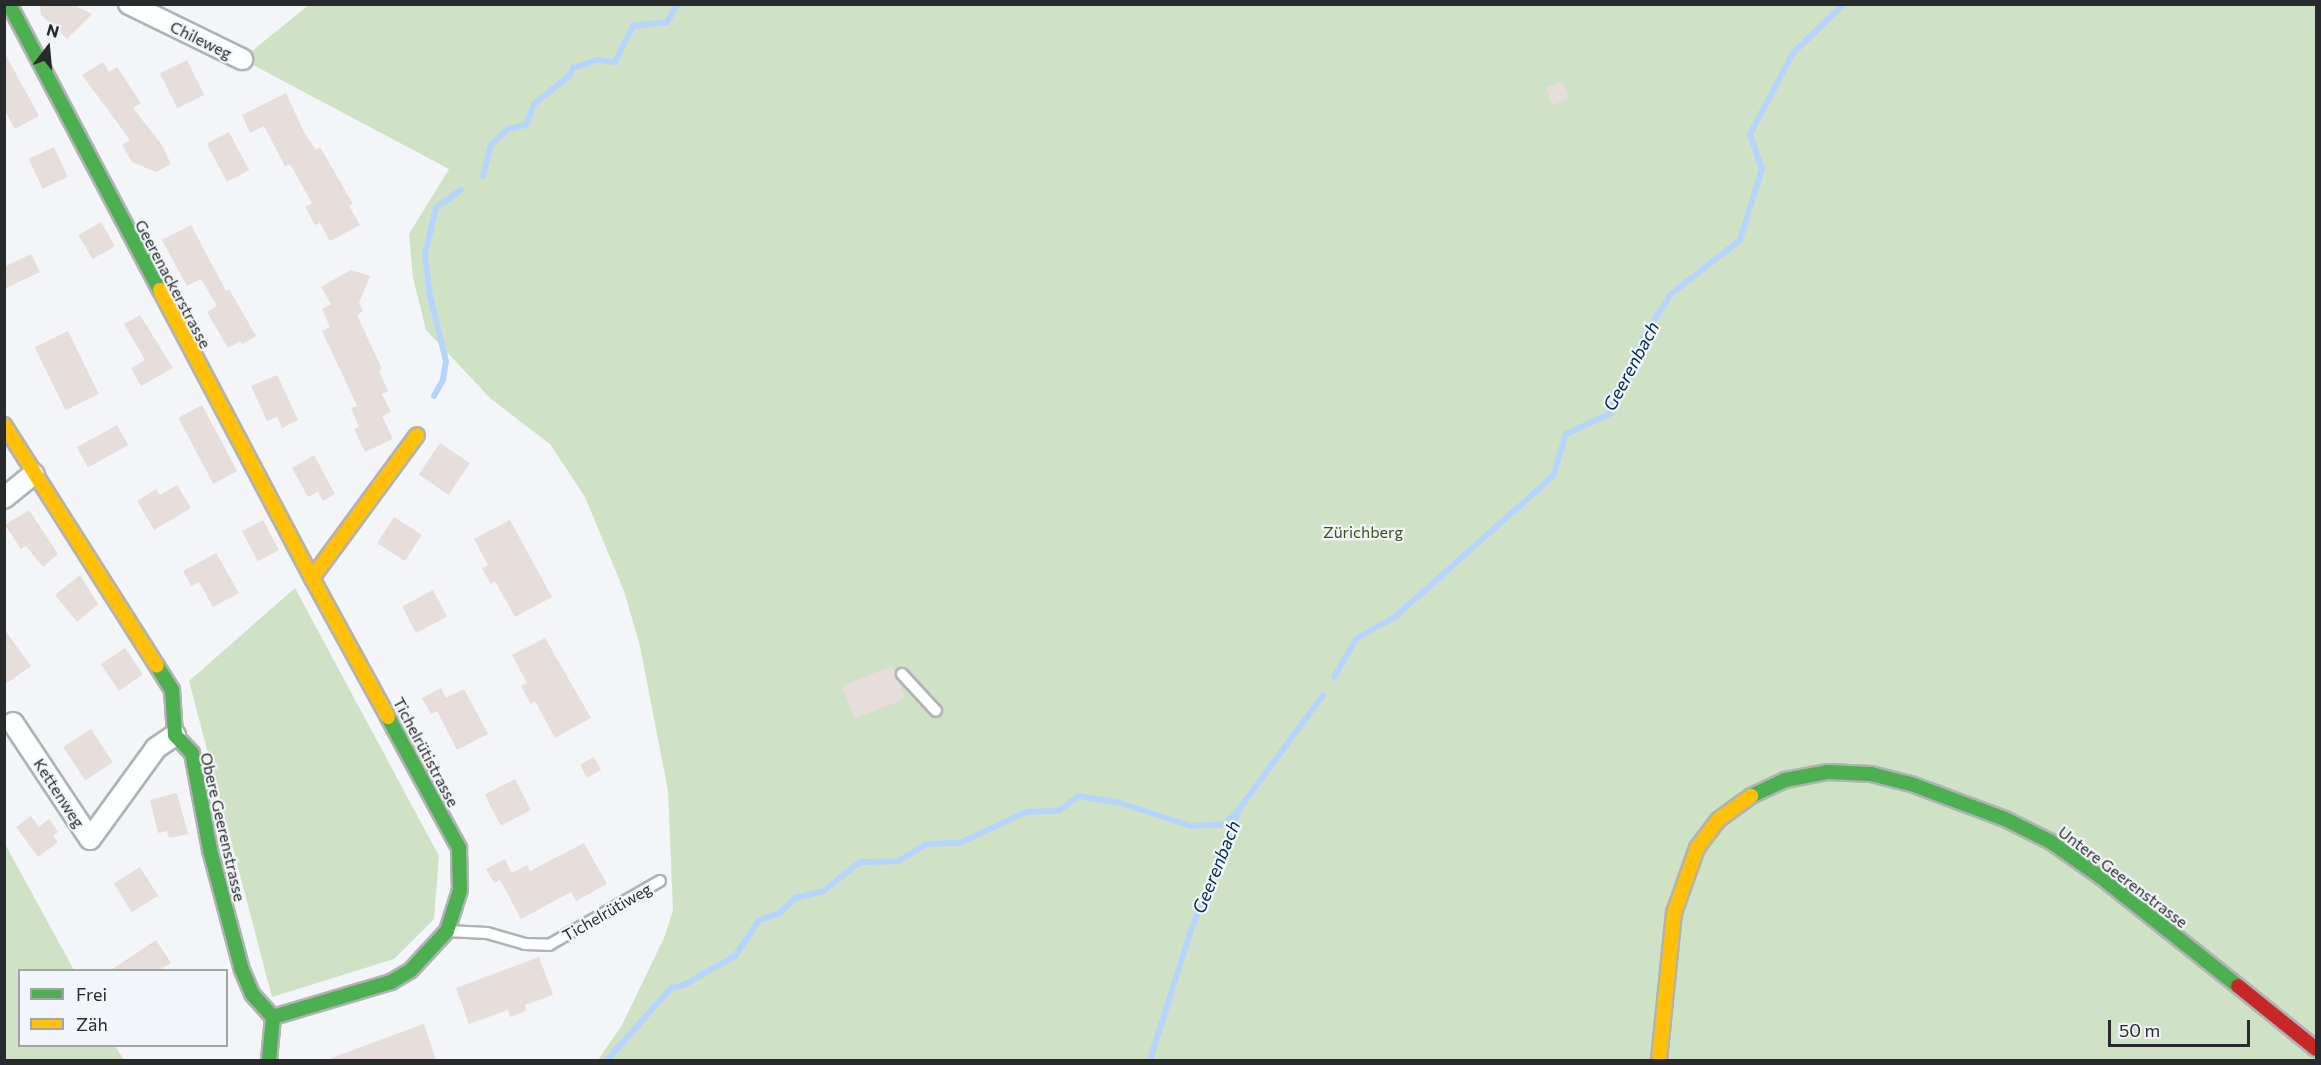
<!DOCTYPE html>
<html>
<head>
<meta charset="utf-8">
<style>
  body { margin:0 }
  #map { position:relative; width:2321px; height:1065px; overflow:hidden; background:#f3f5f8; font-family:Commissioner,sans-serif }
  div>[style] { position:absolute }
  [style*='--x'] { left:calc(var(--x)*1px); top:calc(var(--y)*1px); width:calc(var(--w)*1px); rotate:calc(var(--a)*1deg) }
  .green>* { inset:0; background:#d0e2c5 }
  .stream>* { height:6px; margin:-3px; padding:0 3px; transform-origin:3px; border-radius:3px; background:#b6d4fa }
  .building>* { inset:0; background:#e7dddb; transform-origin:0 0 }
  .roads { filter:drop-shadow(2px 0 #b1b2b4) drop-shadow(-2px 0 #b1b2b4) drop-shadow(0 2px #b1b2b4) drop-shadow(0 -2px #b1b2b4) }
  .lane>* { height:10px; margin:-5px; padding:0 5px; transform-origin:5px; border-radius:5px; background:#fdfefe }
  .street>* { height:20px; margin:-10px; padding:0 10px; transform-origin:10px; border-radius:10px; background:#fdfefe }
  .fast>* { height:14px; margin:-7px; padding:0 7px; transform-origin:7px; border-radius:7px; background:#4caf50 }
  .slow>* { height:14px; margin:-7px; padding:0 7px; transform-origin:7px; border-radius:7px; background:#ffc107 }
  .jam>* { height:14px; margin:-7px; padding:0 7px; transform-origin:7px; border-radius:7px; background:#c62828 }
  span { translate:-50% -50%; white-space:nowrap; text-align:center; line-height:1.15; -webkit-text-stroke:4.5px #f2f5f9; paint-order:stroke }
  .street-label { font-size:16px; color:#292a2b }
  .park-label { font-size:16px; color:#375417 }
  .water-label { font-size:18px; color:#002a58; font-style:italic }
  .frame { position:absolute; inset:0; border:6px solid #292a2b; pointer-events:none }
  .legend { position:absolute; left:18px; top:969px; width:210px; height:78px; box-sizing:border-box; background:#f2f5f9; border:2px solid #a2a4a7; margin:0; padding:8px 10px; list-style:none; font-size:18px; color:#292a2b }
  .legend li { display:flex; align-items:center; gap:12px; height:30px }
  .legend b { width:30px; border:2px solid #a2a4a7 }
  .north { position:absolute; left:18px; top:18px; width:60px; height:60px; -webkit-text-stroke:4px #f2f5f9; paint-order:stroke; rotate:16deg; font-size:16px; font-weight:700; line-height:24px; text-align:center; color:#292a2b }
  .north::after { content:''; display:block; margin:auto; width:21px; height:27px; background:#292a2b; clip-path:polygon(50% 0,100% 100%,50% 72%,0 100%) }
  .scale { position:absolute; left:2108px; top:1020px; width:142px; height:27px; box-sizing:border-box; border:3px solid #292a2b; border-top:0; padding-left:8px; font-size:18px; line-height:21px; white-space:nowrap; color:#292a2b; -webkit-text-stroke:4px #f2f5f9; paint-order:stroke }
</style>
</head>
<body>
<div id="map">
  <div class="green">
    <i style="clip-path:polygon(310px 4px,2316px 5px,2316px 1060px,598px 1060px,622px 1025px,664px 938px,673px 910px,668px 791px,640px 646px,624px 591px,585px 497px,550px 444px,491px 399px,426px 330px,413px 278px,409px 234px,449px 169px,242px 59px)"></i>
    <i style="clip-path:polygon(295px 588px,439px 856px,434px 919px,394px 959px,272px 997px,189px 681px)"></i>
    <i style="clip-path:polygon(5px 844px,74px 970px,20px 970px,20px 1046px,115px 1046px,124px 1060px,5px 1060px)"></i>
  </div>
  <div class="stream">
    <i style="--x:483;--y:176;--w:32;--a:-76"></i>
    <i style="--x:491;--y:145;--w:23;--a:-43"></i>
    <i style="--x:508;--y:129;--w:18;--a:-13"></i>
    <i style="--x:526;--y:125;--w:22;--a:-69"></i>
    <i style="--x:534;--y:104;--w:46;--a:-38.9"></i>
    <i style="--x:570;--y:75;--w:8;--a:-67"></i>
    <i style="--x:573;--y:68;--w:25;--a:-18"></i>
    <i style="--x:597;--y:60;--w:18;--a:6"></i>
    <i style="--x:615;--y:62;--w:40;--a:-63.4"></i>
    <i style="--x:633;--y:26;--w:34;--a:-7"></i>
    <i style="--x:667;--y:22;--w:21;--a:-59"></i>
    <i style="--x:434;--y:396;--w:18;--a:-61"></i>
    <i style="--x:443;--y:380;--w:19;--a:-81"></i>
    <i style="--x:446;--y:361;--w:67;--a:-103.8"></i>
    <i style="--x:430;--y:296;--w:42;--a:-96.8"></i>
    <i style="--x:425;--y:254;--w:47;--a:-76.6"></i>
    <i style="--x:436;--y:208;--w:31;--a:-36"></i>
    <i style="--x:1334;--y:677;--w:44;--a:-59.9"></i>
    <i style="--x:1356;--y:639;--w:46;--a:-29.9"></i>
    <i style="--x:1396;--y:616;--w:210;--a:-41.7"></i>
    <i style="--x:1553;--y:476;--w:44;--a:-72.8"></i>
    <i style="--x:1566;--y:434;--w:47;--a:-24.9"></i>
    <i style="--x:1609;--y:414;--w:89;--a:-65.4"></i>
    <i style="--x:1646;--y:333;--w:46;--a:-57.3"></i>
    <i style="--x:1671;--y:294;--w:88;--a:-38"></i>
    <i style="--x:1740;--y:240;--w:74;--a:-72.8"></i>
    <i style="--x:1762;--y:169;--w:37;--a:-109"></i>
    <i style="--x:1750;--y:134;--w:92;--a:-62"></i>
    <i style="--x:1793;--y:53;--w:71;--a:-43.9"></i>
    <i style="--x:607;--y:1060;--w:96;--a:-48.4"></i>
    <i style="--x:671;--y:988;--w:13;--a:-13"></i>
    <i style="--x:684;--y:985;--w:59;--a:-29.6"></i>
    <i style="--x:735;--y:956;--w:43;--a:-56.3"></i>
    <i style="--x:759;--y:920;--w:22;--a:-18"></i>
    <i style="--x:780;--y:913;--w:21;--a:-45"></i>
    <i style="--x:795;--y:898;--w:28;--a:-13"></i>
    <i style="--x:822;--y:892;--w:48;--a:-38.3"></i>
    <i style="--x:860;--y:862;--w:39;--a:-1"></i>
    <i style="--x:899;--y:861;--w:32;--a:-32"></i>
    <i style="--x:926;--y:844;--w:34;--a:-2"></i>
    <i style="--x:960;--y:843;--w:73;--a:-25.2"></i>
    <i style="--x:1026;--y:812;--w:33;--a:-2"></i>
    <i style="--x:1059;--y:811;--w:24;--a:-38"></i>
    <i style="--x:1078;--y:796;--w:39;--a:9"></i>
    <i style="--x:1117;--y:802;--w:78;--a:18"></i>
    <i style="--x:1191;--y:826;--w:34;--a:-3"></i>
    <i style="--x:1225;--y:824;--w:22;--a:-47"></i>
    <i style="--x:1150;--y:1060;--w:136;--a:-72.5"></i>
    <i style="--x:1191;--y:930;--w:131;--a:-68.1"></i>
    <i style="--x:1240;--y:808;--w:140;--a:-53.7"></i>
  </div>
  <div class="building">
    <i style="clip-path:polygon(40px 4px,72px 4px,92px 14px,67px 39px,41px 15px)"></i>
    <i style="clip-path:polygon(4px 52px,39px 116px,15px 129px,4px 109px)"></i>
    <i style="left:187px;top:60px;width:39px;height:30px;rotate:64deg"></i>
    <i style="clip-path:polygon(103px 62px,109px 72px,117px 67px,141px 103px,133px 108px,162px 145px,171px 164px,156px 172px,132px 162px,122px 145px,130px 140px,82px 75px)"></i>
    <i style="left:1563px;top:82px;width:18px;height:18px;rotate:71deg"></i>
    <i style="clip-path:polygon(286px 93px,304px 132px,316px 150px,320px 147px,353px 204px,349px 206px,360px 225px,330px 241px,320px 223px,315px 225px,305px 207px,312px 203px,290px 164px,285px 166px,264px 126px,250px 133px,242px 115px)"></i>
    <i style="left:229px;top:132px;width:43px;height:25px;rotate:62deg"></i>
    <i style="left:54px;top:147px;width:33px;height:28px;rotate:65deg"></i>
    <i style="left:101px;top:222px;width:28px;height:26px;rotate:60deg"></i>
    <i style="clip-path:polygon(191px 225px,226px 291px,229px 289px,256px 336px,242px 344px,240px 341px,228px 348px,207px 312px,217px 306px,201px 279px,187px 286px,162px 240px)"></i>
    <i style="clip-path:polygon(31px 254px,40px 272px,4px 289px,4px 267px)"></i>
    <i style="clip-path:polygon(351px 270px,370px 276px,359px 303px,363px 311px,357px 315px,382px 369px,379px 371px,388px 391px,382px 394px,391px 412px,382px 416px,393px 439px,365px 452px,354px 429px,359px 427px,351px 408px,357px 406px,322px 331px,330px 327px,322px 309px,331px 304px,321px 287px)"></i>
    <i style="clip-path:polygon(140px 315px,173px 368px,141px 386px,131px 368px,145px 360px,124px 324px)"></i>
    <i style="left:68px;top:331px;width:70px;height:37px;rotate:64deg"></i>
    <i style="clip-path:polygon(277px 375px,298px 420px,282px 428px,277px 417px,267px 421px,251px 386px)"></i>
    <i style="left:202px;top:405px;width:75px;height:27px;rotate:62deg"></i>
    <i style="left:117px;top:425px;width:23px;height:46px;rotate:61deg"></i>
    <i style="left:440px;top:443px;width:36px;height:38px;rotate:34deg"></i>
    <i style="clip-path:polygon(314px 455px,335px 494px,323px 501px,318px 492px,308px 497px,292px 468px)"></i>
    <i style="clip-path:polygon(177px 485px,191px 508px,154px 530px,137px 501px,156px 489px,160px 495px)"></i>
    <i style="clip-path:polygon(29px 510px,58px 554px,43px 567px,26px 546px,21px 549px,5px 525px)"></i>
    <i style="left:394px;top:517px;width:33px;height:31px;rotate:33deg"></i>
    <i style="left:263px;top:520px;width:34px;height:24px;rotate:62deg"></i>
    <i style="clip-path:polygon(510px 520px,552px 597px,515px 617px,495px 581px,491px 584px,482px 568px,488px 565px,474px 539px)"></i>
    <i style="clip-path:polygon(216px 553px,239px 593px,213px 607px,199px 582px,191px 586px,183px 571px)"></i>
    <i style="clip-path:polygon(80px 575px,98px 604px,77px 622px,55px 595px)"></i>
    <i style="left:433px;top:590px;width:30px;height:35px;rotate:62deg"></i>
    <i style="clip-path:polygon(4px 629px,31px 666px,4px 685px)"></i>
    <i style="clip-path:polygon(545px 638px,591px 718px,555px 738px,535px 701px,531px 704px,521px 686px,527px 683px,512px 655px)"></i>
    <i style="left:125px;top:648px;width:32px;height:29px;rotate:56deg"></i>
    <i style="left:892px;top:666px;width:35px;height:54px;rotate:68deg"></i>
    <i style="clip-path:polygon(441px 688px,446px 698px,464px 689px,488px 734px,457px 750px,437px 711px,431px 714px,422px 698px)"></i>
    <i style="left:91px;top:729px;width:40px;height:33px;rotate:57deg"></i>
    <i style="left:594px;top:757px;width:15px;height:16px;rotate:62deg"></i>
    <i style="left:515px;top:779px;width:35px;height:34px;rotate:63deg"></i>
    <i style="clip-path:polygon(177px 793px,188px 834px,169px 838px,167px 831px,158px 833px,150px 800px)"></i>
    <i style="clip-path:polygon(31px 816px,39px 827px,49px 819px,58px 832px,53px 836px,58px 842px,38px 857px,16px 827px)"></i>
    <i style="clip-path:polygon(584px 843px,607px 884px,576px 901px,571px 892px,521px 919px,500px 880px,494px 883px,486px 869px,505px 859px,512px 873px,527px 865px,530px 871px)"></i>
    <i style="left:140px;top:867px;width:34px;height:31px;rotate:58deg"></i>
    <i style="clip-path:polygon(156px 940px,171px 963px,159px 970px,111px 970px)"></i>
    <i style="clip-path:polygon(539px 957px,553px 995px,525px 1005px,526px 1011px,510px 1017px,508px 1010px,469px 1024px,456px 988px)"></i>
    <i style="clip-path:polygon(424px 1024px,436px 1060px,332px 1060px,331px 1058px)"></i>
  </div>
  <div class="roads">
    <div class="lane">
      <i style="--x:902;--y:674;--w:50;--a:47.4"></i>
      <i style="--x:447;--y:931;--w:40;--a:2.9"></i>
      <i style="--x:487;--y:933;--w:40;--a:16"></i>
      <i style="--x:525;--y:944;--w:24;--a:2"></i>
      <i style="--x:549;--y:945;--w:128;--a:-30"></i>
    </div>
    <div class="street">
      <i style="--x:129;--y:4;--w:126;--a:26"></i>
      <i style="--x:4;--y:498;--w:38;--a:-39"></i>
      <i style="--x:13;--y:723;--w:139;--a:56.4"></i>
      <i style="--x:90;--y:839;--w:112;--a:-54"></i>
      <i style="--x:156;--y:748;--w:23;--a:-34"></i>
    </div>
    <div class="fast">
      <i style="--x:9;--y:4;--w:323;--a:62.2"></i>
      <i style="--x:157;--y:666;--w:28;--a:58"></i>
      <i style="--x:172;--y:690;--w:45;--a:86.2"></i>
      <i style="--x:175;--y:735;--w:25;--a:47"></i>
      <i style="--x:192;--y:753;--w:99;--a:79.5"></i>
      <i style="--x:210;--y:850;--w:124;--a:75.1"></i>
      <i style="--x:242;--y:970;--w:26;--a:67"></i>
      <i style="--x:252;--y:994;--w:31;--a:48"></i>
      <i style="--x:273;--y:1017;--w:43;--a:95.3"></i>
      <i style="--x:1751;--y:796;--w:38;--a:-25"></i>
      <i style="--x:1785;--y:780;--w:44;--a:-10.5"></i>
      <i style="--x:1828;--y:772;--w:43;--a:2.7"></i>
      <i style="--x:1871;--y:774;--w:41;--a:14"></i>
      <i style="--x:1911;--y:784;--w:100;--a:20.4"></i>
      <i style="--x:2005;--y:819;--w:51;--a:26.6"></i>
      <i style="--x:2051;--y:842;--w:61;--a:35"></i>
      <i style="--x:2101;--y:877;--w:175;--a:38.5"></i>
      <i style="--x:273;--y:1017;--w:123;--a:-16.5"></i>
      <i style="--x:391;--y:982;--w:23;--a:-31"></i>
      <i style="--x:411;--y:970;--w:53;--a:-47.3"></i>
      <i style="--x:447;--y:931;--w:43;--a:-72.4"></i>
      <i style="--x:460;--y:890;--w:42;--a:-91.4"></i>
      <i style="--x:459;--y:848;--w:149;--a:-118.5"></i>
    </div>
    <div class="slow">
      <i style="--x:160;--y:290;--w:326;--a:62.2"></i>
      <i style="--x:4;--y:425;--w:285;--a:57.6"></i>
      <i style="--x:388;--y:717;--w:158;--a:-118.7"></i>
      <i style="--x:312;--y:578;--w:177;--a:-53.7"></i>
      <i style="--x:1659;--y:1060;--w:148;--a:-84.2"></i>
      <i style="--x:1674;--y:913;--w:69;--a:-70.5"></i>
      <i style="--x:1697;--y:848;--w:35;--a:-53"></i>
      <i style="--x:1718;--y:820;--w:41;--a:-36"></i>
    </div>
    <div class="jam">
      <i style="--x:2238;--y:986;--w:100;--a:38.9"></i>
    </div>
  </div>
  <div class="street-label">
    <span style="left:201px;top:40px;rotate:26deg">Chileweg</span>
    <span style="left:173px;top:284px;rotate:62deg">Geerenackerstrasse</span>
    <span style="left:426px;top:752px;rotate:62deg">Tichelrütistrasse</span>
    <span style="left:59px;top:793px;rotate:57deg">Kettenweg</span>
    <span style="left:223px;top:827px;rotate:77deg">Obere Geerenstrasse</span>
    <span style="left:2123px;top:877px;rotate:37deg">Untere Geerenstrasse</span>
    <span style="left:607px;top:912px;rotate:-30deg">Tichelrütiweg</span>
  </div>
  <div class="park-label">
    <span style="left:1363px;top:532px">Zürichberg</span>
  </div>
  <div class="water-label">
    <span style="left:1631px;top:366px;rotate:-62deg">Geerenbach</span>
    <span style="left:1216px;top:867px;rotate:-68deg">Geerenbach</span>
  </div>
  <div class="frame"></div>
  <ul class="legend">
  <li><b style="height:8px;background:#4caf50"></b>Frei</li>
  <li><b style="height:8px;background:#ffc107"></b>Zäh</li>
  </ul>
  <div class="north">N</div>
  <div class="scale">50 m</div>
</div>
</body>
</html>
